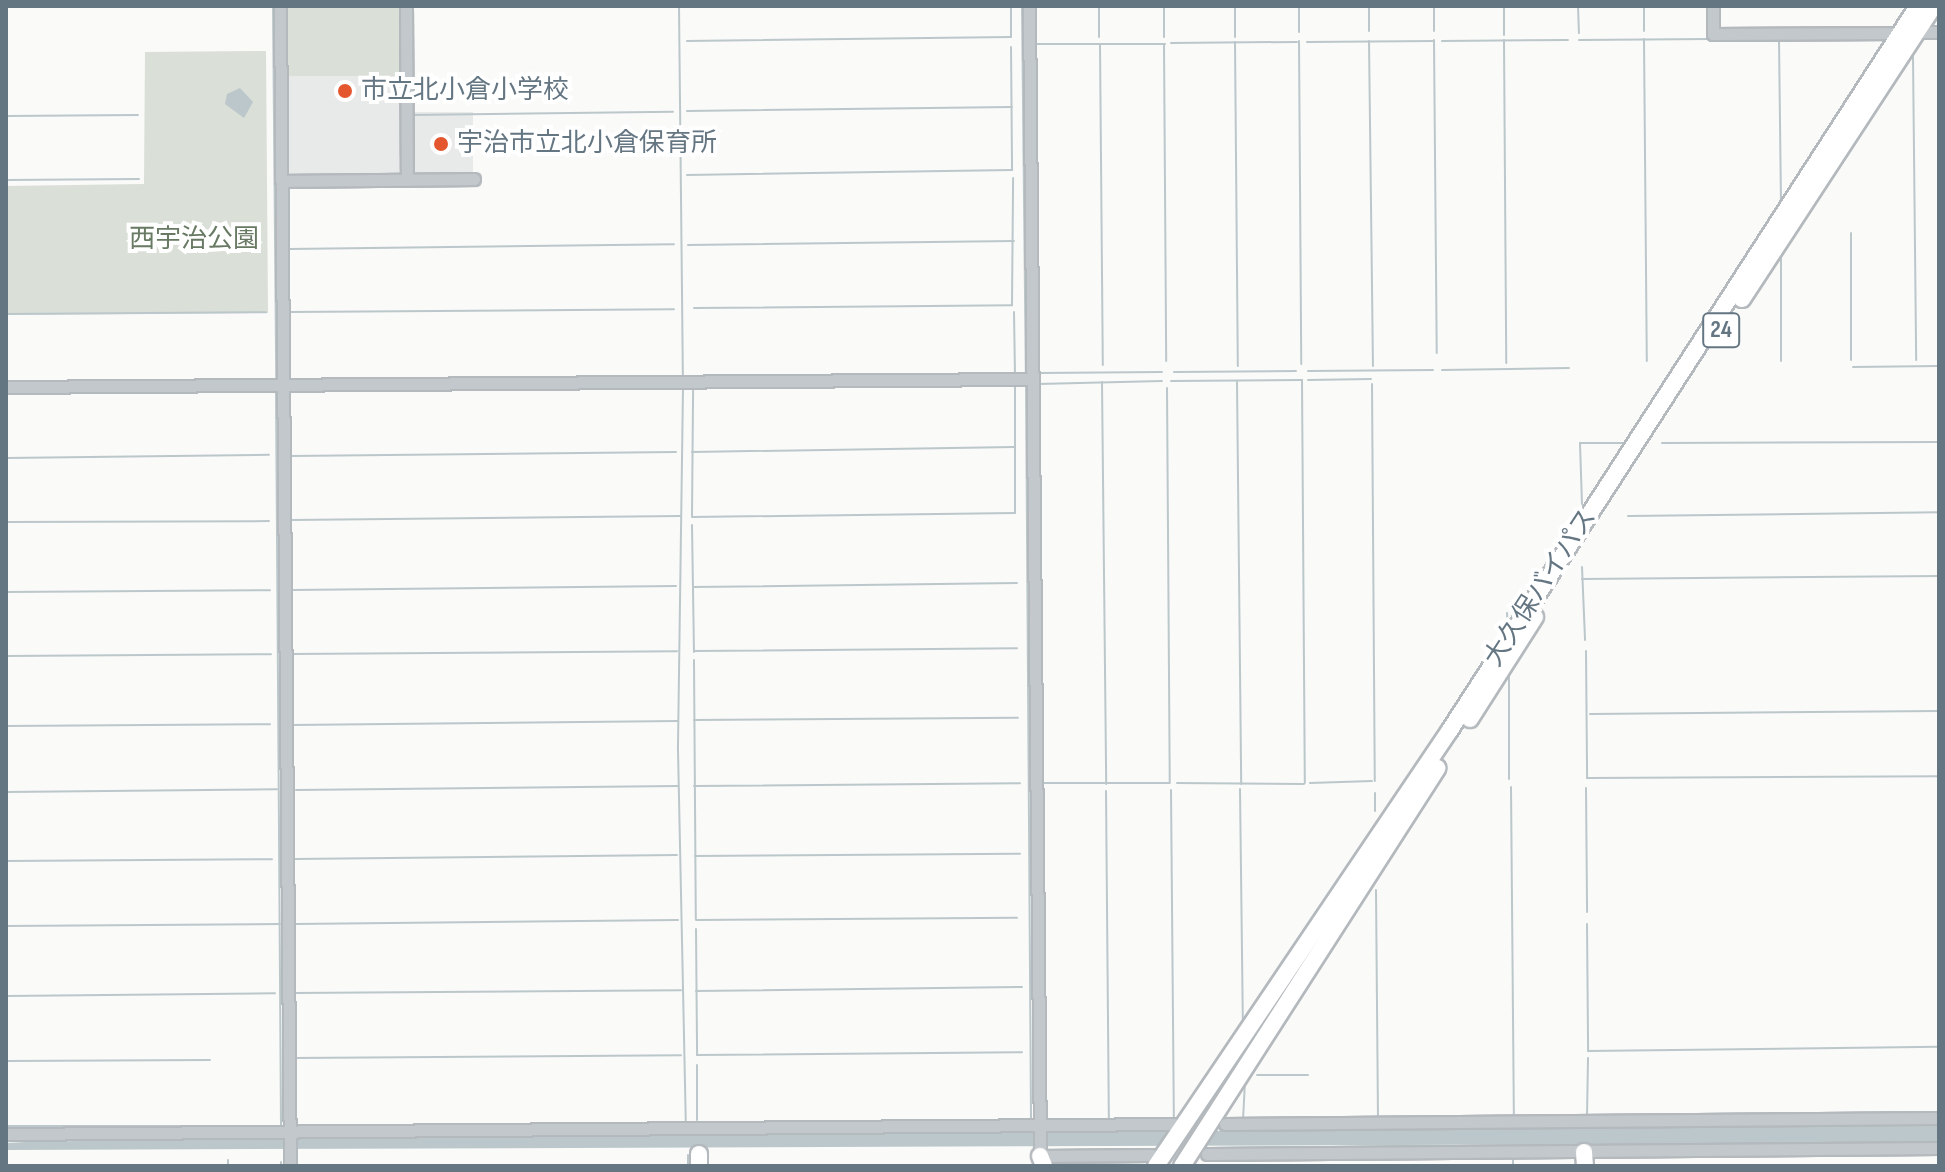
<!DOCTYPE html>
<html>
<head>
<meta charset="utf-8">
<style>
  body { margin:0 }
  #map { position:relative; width:1945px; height:1172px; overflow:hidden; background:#fafaf8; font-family:"Sofia Sans Condensed","Noto Sans JP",sans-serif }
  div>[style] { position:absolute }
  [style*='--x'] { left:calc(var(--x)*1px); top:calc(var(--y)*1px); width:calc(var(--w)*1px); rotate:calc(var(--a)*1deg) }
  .built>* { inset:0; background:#e8e9e9; transform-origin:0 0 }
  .green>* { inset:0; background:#dadfd7; transform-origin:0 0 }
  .water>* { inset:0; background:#bbc7cb }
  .stream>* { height:2px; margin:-1px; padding:0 1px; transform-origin:1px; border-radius:1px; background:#bbc7cb }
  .roads { filter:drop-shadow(2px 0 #b4b9bd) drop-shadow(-2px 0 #b4b9bd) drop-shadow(0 2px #b4b9bd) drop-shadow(0 -2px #b4b9bd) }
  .minor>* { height:11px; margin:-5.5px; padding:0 5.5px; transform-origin:5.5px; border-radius:5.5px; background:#c3c8cc }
  .highway>* { height:16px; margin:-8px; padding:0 8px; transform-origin:8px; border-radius:8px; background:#fff }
  .dots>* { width:22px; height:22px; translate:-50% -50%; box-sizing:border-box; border:4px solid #fff; border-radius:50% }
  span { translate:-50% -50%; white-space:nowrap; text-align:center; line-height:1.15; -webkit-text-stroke:8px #fff; paint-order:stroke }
  .shield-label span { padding:2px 6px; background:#fff; border:2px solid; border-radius:6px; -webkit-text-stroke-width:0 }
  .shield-label { font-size:24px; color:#657683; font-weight:700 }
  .poi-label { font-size:26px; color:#657683 }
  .left { translate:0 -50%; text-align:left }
  .park-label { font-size:26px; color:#687a64 }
  .street-label { font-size:26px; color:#657683 }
  .frame { position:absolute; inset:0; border:8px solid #657683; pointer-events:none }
</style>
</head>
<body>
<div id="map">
  <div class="built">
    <i style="left:285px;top:6px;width:119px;height:170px"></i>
    <i style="left:473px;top:112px;width:62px;height:64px;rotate:90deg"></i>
  </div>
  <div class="green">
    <i style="left:287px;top:6px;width:116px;height:70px"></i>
    <i style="clip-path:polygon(266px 51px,268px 313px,6px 315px,6px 186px,144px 184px,145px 52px)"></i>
  </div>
  <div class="water">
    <i style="clip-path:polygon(240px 88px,253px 102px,244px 118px,225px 104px,227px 94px)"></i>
    <i style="clip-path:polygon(1939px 1126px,1939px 1143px,6px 1150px,6px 1143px,25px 1142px,279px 1137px)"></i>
  </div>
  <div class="stream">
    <i style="--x:273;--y:6;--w:373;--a:89.5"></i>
    <i style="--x:679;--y:6;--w:371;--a:89.4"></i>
    <i style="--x:1022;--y:6;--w:367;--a:89.4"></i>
    <i style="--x:1099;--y:6;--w:31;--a:90"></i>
    <i style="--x:1164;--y:6;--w:31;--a:90"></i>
    <i style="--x:1235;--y:6;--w:31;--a:90"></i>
    <i style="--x:1299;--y:6;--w:26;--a:90"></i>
    <i style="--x:1369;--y:6;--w:25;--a:90"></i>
    <i style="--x:1434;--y:6;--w:25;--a:90"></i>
    <i style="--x:1504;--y:6;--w:29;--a:90"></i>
    <i style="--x:1578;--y:6;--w:27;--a:88"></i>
    <i style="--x:1644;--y:6;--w:25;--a:90"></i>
    <i style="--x:1011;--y:37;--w:31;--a:-90"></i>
    <i style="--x:1644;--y:39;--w:322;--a:89.5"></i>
    <i style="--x:1434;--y:40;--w:313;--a:89.5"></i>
    <i style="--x:1504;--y:40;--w:323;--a:89.6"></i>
    <i style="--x:1579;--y:40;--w:130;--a:-0.4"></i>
    <i style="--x:1779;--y:40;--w:161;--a:89.3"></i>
    <i style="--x:687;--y:41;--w:324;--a:-0.7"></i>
    <i style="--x:1299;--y:41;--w:323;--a:89.6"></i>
    <i style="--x:1369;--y:41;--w:325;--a:89.3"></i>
    <i style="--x:1442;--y:41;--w:126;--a:-0.5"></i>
    <i style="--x:1235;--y:42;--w:324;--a:89.5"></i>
    <i style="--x:1307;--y:42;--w:127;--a:-0.5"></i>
    <i style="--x:1171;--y:43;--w:126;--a:-0.5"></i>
    <i style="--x:1036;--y:44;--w:129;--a:0"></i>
    <i style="--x:1100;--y:44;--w:321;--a:89.5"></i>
    <i style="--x:1164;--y:44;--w:317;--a:89.6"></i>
    <i style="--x:1011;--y:47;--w:123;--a:89.5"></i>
    <i style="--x:1913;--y:57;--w:303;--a:89.4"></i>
    <i style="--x:687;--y:111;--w:325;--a:-0.7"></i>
    <i style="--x:411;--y:115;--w:262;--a:-0.7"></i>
    <i style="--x:6;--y:116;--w:132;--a:-0.4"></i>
    <i style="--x:687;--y:175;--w:325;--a:-0.9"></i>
    <i style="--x:6;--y:180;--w:133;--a:-0.4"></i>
    <i style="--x:1851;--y:233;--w:127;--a:90"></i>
    <i style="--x:688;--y:245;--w:326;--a:-0.7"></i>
    <i style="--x:290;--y:249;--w:384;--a:-0.7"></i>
    <i style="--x:1012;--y:305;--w:127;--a:-89.5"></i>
    <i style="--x:694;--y:308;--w:318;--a:-0.5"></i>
    <i style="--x:289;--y:312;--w:385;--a:-0.4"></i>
    <i style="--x:1014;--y:312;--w:63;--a:89.1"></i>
    <i style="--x:6;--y:314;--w:260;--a:-0.4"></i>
    <i style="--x:1781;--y:361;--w:102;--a:-90"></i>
    <i style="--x:1853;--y:367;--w:86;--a:-0.7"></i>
    <i style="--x:1442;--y:370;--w:127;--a:-0.9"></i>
    <i style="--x:1308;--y:371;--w:125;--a:-0.5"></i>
    <i style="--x:1174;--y:372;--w:122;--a:-0.5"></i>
    <i style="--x:1040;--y:373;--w:122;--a:-0.5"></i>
    <i style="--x:1308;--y:380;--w:63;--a:-0.9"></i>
    <i style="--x:1171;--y:381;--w:131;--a:-0.4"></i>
    <i style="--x:1302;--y:380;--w:403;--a:89.6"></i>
    <i style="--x:1102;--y:382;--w:402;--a:89.4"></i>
    <i style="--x:1237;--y:382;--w:402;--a:89.4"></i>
    <i style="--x:1026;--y:383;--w:738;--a:89.61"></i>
    <i style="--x:1038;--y:384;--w:124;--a:-1.4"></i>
    <i style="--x:1372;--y:384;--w:397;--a:89.6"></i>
    <i style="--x:683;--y:387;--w:363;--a:90.8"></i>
    <i style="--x:678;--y:750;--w:371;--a:88.8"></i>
    <i style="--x:1167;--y:388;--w:395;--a:89.6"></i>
    <i style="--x:276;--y:389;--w:738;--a:89.61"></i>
    <i style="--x:1662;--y:443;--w:277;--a:-0.2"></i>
    <i style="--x:692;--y:452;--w:322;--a:-0.9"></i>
    <i style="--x:290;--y:456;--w:386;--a:-0.6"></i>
    <i style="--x:6;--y:458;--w:263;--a:-0.7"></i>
    <i style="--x:1582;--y:504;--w:61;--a:-91.9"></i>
    <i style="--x:1580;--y:443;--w:43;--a:0"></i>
    <i style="--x:692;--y:516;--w:127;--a:-89.5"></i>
    <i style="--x:1628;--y:516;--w:311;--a:-0.7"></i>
    <i style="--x:692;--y:517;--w:323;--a:-0.7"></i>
    <i style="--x:1015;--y:513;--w:126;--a:-90"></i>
    <i style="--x:291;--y:520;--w:389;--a:-0.6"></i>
    <i style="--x:6;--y:522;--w:263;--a:-0.2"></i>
    <i style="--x:692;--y:525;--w:127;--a:89.1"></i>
    <i style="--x:1582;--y:567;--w:73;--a:87.6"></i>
    <i style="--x:1582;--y:579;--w:357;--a:-0.5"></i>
    <i style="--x:693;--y:587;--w:324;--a:-0.7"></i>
    <i style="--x:292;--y:590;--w:384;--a:-0.6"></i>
    <i style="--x:6;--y:592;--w:264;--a:-0.4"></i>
    <i style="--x:1507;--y:613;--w:15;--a:86"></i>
    <i style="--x:694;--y:651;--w:323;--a:-0.5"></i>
    <i style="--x:1586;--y:651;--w:127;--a:89.5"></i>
    <i style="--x:1587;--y:778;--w:352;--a:-0.3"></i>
    <i style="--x:292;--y:654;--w:385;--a:-0.4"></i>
    <i style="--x:6;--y:656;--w:265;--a:-0.4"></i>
    <i style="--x:694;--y:660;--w:259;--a:89.6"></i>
    <i style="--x:1509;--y:670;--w:109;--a:90"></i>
    <i style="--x:1590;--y:714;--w:349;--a:-0.5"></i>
    <i style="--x:694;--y:720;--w:324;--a:-0.4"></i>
    <i style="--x:292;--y:725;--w:386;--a:-0.6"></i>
    <i style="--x:6;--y:726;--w:264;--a:-0.4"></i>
    <i style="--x:1040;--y:783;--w:129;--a:0"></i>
    <i style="--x:1177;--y:783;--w:127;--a:0.5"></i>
    <i style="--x:1310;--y:783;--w:62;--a:-1.8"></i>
    <i style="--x:694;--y:786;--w:326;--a:-0.5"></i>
    <i style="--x:1511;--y:787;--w:329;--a:89.5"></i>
    <i style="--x:1586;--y:788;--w:124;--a:89.5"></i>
    <i style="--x:1240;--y:789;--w:235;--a:89.3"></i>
    <i style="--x:296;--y:790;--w:382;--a:-0.6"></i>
    <i style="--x:1171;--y:790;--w:329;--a:89.5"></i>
    <i style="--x:1106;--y:791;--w:327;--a:89.5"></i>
    <i style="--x:6;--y:792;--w:271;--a:-0.6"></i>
    <i style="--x:1375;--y:793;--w:18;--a:90"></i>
    <i style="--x:695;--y:856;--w:325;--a:-0.4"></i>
    <i style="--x:294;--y:859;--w:383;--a:-0.6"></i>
    <i style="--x:6;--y:861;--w:266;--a:-0.4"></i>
    <i style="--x:1376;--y:890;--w:227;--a:89.5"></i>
    <i style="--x:696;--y:920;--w:321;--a:-0.4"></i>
    <i style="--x:295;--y:924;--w:383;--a:-0.6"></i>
    <i style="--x:1587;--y:924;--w:127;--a:89.5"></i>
    <i style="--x:1588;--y:1051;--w:351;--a:-0.7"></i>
    <i style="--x:6;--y:926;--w:274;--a:-0.4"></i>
    <i style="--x:696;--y:929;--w:126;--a:89.5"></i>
    <i style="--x:696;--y:991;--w:326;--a:-0.7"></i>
    <i style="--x:294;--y:993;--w:387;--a:-0.4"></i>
    <i style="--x:6;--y:996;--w:269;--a:-0.6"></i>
    <i style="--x:697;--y:1055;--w:325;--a:-0.5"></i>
    <i style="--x:294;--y:1058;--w:387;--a:-0.4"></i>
    <i style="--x:6;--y:1061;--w:204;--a:-0.3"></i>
    <i style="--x:697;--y:1065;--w:55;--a:90"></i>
    <i style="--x:1257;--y:1075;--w:51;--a:0"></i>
    <i style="--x:1587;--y:1116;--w:58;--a:-89"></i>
    <i style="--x:1243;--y:1120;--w:38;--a:-87"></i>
    <i style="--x:6;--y:1126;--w:264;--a:0"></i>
    <i style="--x:299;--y:1126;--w:355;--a:-0.5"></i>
    <i style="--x:688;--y:1155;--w:11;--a:90"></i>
    <i style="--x:1513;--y:1158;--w:8;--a:90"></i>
    <i style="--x:228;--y:1160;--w:6;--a:90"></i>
    <i style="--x:281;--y:1162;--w:4;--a:90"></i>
  </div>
  <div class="roads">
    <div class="minor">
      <i style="--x:280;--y:6;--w:1160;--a:89.51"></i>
      <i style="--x:406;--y:6;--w:174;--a:89.7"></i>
      <i style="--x:1029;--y:6;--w:1155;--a:89.45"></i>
      <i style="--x:1713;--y:6;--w:28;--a:90"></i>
      <i style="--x:1713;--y:34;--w:187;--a:-0.3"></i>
      <i style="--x:1917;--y:32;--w:22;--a:0"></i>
      <i style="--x:282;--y:181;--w:192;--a:-0.6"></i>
      <i style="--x:6;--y:387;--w:1027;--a:-0.45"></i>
      <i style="--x:1225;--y:1124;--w:714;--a:-0.48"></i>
      <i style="--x:6;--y:1134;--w:1168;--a:-0.49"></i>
      <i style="--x:1207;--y:1154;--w:732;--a:-0.47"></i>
      <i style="--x:1040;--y:1156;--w:112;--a:-0.5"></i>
    </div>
    <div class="highway">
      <i style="--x:1742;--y:299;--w:350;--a:-56.8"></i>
      <i style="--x:1470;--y:719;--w:121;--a:-57.5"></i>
      <i style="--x:1584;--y:1152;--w:14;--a:86"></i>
      <i style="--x:1040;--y:1156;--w:11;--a:68"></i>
      <i style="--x:699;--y:1166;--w:12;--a:-90"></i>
      <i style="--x:1156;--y:1166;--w:526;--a:-56.01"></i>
      <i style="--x:1450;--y:730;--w:862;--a:-57.12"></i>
      <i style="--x:1182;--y:1166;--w:473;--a:-57.3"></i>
    </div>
  </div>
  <div class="dots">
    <i style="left:345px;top:91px;background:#e4572e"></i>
    <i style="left:441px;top:144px;background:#e4572e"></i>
  </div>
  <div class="shield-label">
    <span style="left:1721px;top:330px">24</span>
  </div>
  <div class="poi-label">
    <span class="left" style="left:361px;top:91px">市立北小倉小学校</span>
    <span class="left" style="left:457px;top:144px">宇治市立北小倉保育所</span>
  </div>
  <div class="park-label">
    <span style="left:194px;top:240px">西宇治公園</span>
  </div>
  <div class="street-label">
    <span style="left:1541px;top:588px;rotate:-57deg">大久保バイパス</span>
  </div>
  <div class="frame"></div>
</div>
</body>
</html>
